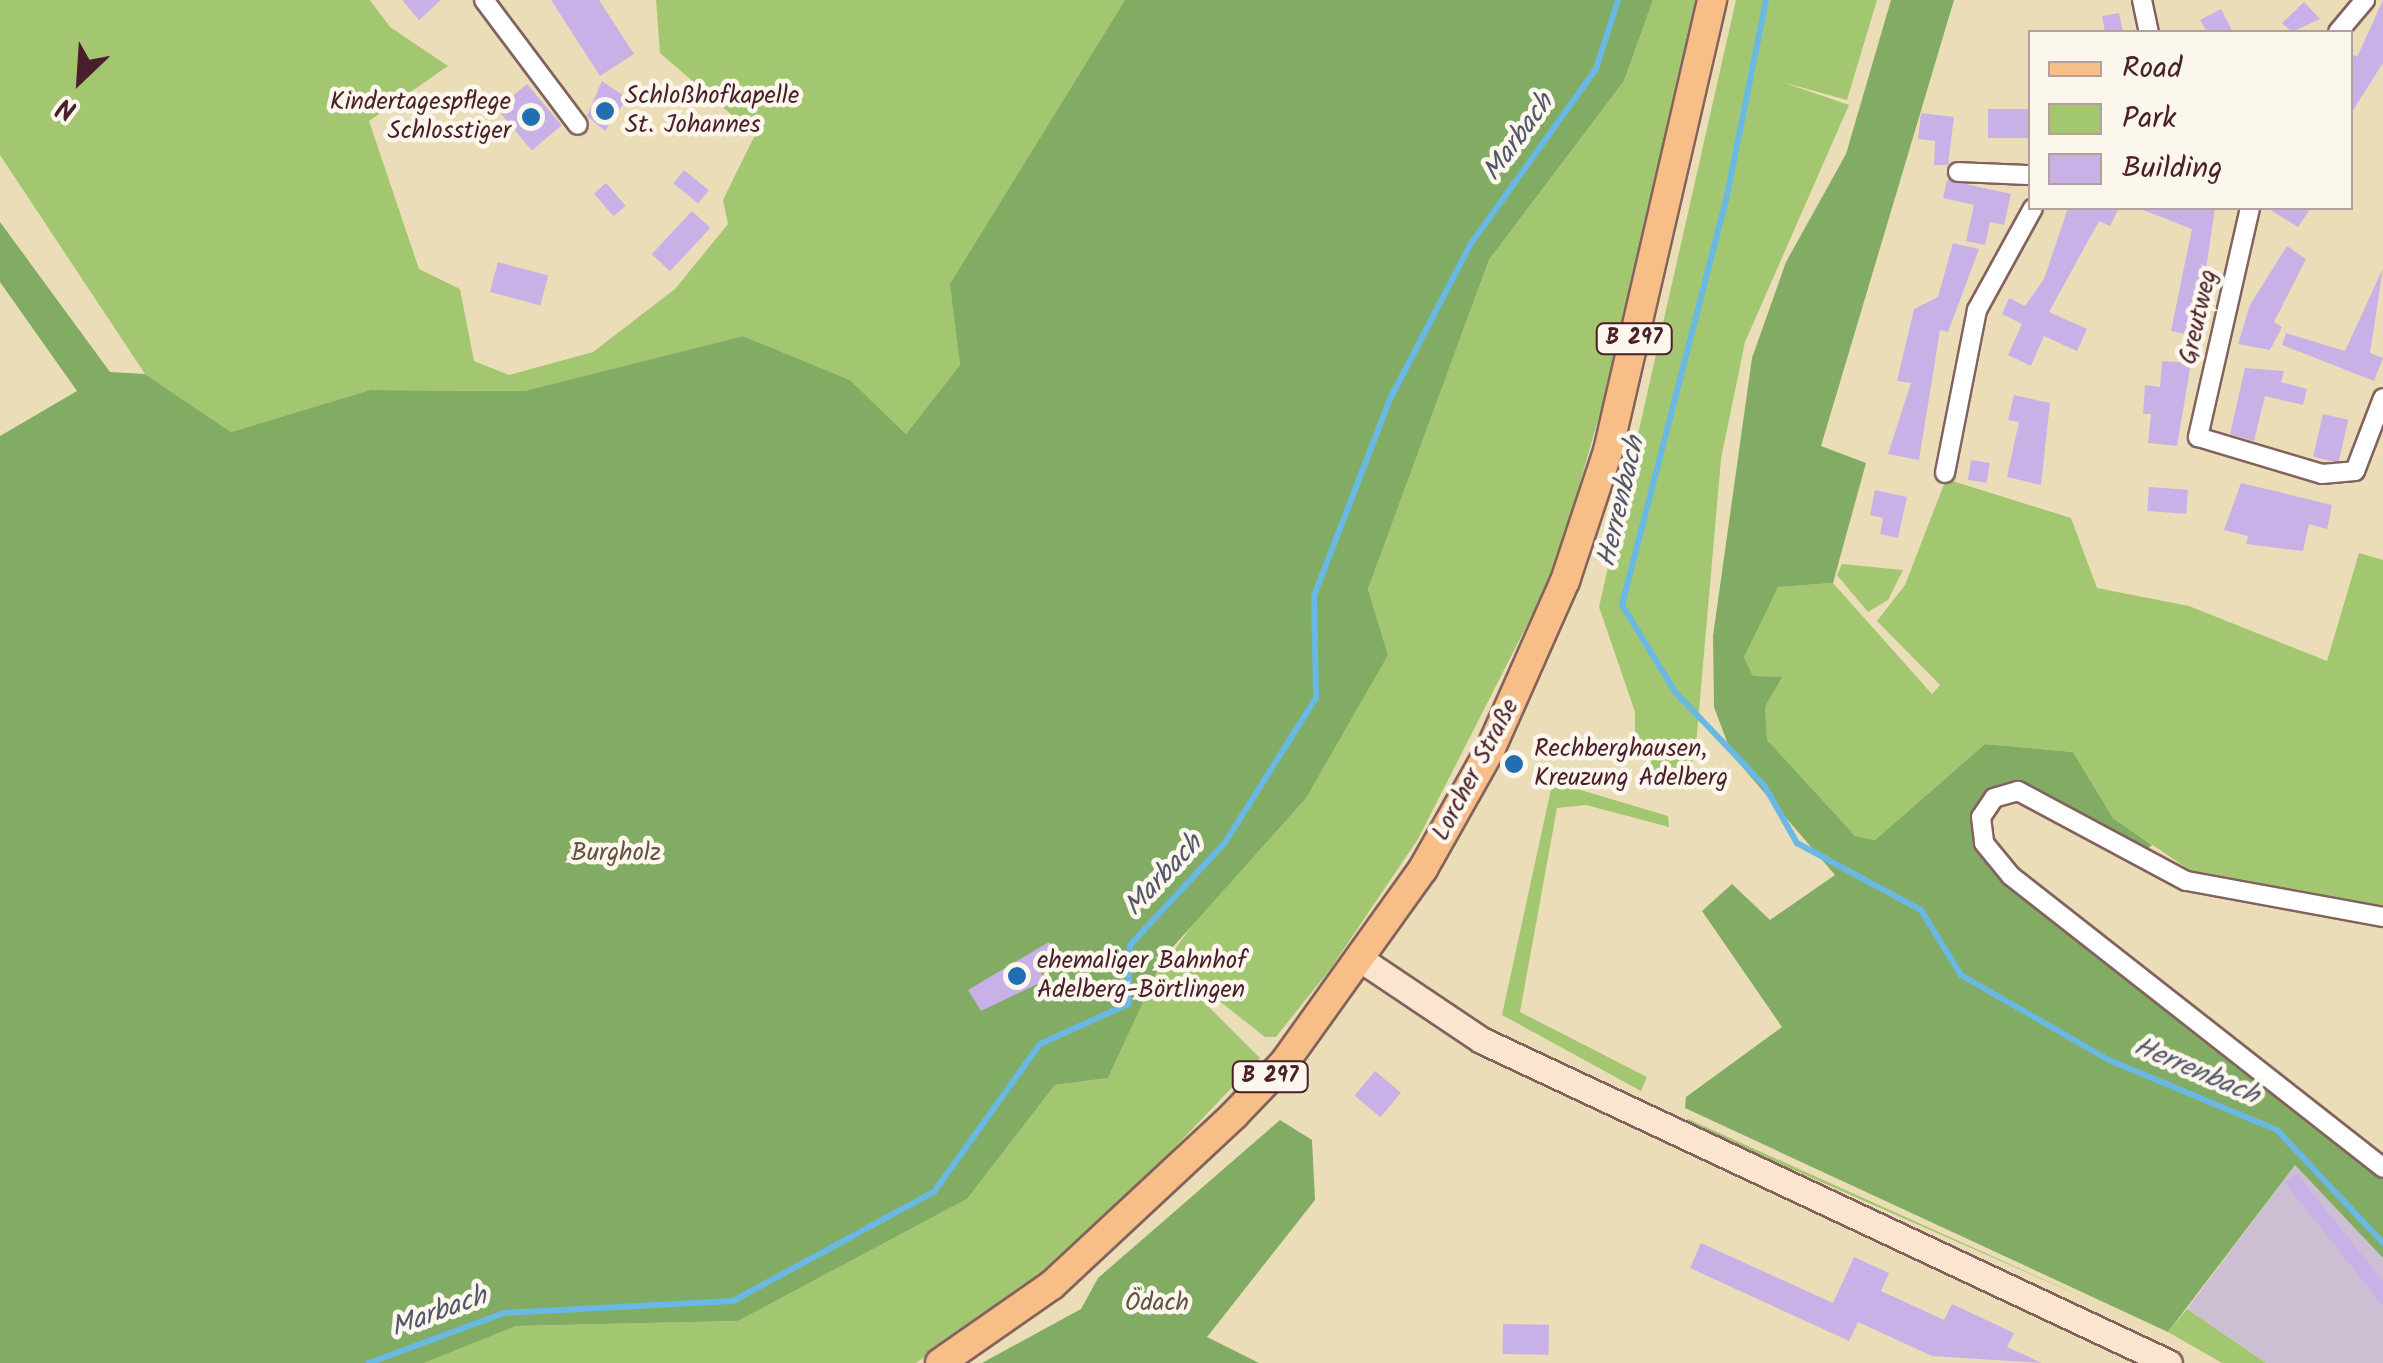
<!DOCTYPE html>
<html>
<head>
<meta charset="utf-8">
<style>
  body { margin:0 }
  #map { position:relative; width:2383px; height:1363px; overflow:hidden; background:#ecddb9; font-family:Kalam,sans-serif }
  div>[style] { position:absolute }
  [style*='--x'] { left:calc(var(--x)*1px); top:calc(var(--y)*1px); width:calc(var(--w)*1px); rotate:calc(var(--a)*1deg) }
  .industrial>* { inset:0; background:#ccbed3 }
  .green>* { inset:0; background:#a3c771 }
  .forest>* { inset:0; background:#82ac63 }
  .stream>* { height:6px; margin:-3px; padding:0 3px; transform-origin:3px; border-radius:3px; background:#6ab8e4 }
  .building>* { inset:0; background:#c8b1e6; transform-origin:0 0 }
  .roads { filter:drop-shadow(2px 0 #83625d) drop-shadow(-2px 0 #83625d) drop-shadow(0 2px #83625d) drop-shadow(0 -2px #83625d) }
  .street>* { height:18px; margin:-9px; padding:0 9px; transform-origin:9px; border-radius:9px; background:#fff }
  .secondary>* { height:25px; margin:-12.5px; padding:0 12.5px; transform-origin:12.5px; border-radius:12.5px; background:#fce5cf }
  .primary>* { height:28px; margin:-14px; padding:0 14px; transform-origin:14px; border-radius:14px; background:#f7be88 }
  .dots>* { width:28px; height:28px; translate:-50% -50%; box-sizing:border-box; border:5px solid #fbf7ec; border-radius:50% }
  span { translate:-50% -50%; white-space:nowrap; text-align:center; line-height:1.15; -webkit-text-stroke:9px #fbf7ec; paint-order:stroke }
  .shield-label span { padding:2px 8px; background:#fbf7ec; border:2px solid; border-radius:8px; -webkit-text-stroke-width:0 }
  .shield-label { font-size:22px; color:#4a1f2b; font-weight:700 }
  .poi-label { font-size:25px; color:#4a1f2b }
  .left { translate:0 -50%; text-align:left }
  .right { translate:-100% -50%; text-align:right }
  .street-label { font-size:25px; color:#4a1f2b }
  .park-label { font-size:25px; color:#655140 }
  .water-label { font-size:28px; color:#55556c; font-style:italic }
  .legend { position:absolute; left:2028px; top:30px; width:325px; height:180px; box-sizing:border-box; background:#fbf7ec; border:2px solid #b4a19f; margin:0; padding:12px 18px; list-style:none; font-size:30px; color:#4a1f2b }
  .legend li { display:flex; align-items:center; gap:20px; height:50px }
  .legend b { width:50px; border:2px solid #b4a19f }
  .north { position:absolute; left:30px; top:30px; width:100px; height:100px; -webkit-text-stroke:8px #fbf7ec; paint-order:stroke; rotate:205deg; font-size:28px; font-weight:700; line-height:40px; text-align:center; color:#4a1f2b }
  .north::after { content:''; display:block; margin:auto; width:35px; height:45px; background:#4a1f2b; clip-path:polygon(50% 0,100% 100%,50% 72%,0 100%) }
</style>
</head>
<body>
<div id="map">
  <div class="industrial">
    <i style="clip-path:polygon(2295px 1165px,2383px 1258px,2383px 1363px,2266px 1363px,2187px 1309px)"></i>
  </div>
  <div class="green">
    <i style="clip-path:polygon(0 0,370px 0,390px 27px,448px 66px,369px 121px,419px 269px,460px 289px,474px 361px,509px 375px,593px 352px,675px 289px,728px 224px,723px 200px,755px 135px,660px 53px,656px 0,1125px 0,951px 284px,960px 365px,906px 434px,850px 380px,743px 336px,524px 391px,370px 390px,231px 432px,145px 374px,0 155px)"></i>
    <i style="clip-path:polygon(1653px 0,1698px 0,1621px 340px,1555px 570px,1418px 839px,1331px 968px,1276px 1037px,1265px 1037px,1199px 985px,1154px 978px,1388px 655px,1368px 589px,1489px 260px,1624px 81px)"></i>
    <i style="clip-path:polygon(1736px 0,1877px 0,1847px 100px,1782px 82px,1849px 105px,1745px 342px,1721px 459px,1695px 757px,1676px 787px,1650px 770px,1635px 740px,1635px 712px,1599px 607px)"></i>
    <i style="clip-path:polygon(1946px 479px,2071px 518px,2097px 588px,2189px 606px,2327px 661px,2359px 553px,2383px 560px,2383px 908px,2191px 871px,2113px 818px,2073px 752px,1985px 744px,1875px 840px,1855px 836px,1816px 800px,1767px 740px,1765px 707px,1783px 678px,1753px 676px,1744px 657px,1753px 626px,1778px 587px,1833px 583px,1932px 694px,1940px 685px,1877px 621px,1905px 585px)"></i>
    <i style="clip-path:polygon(1842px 564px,1903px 570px,1888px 600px,1868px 612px,1837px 575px)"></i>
    <i style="clip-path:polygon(1564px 785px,1668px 816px,1669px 827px,1586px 805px,1557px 808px,1520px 1012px,1647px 1077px,1641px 1091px,1502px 1015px,1551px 789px)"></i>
    <i style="clip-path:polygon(1150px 986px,1201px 999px,1260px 1058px,1086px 1241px,916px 1363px,424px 1363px,516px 1326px,738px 1321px,967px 1199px,1055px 1085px,1108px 1078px)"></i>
    <i style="clip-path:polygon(1686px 1118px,2096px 1303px,1694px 1126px)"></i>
    <i style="clip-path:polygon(2187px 1309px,2266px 1363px,2222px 1363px,2168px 1332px)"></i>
  </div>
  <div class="forest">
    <i style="clip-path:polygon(1125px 0,1653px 0,1624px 81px,1489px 260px,1368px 589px,1388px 655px,1306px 798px,1164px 957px,1108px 1078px,1055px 1085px,967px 1199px,738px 1321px,516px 1326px,424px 1363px,0 1363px,0 436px,77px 391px,0 282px,0 222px,110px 372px,145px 374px,231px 432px,370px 390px,524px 391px,743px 336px,850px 380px,906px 434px,960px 365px,950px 284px)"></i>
    <i style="clip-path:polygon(1891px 0,1954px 0,1821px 446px,1866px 463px,1833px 583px,1778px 587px,1744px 657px,1753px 676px,1783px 677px,1765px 707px,1767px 740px,1855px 836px,1875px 840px,1985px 744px,2073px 752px,2113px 818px,2152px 845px,2143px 853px,2038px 793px,1992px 794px,1980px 845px,2383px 1175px,2383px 1258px,2295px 1165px,2168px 1332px,1685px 1108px,1686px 1097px,1782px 1027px,1702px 911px,1732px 884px,1770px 920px,1835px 875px,1732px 755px,1714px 707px,1713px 636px,1752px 358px,1786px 262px,1846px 154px)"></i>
    <i style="clip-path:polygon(1280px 1120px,1312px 1140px,1315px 1200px,1207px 1337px,1259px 1363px,982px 1363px,1081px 1309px,1098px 1278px)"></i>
  </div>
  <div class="stream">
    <i style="--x:1766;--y:0;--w:204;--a:101.3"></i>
    <i style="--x:1726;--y:200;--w:418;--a:104.4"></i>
    <i style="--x:1622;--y:605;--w:103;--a:58.5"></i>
    <i style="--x:1676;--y:693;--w:127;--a:46.3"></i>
    <i style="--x:1764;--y:785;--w:67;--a:60.4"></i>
    <i style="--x:1797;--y:843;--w:141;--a:28.4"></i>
    <i style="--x:1921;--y:910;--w:76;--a:58.4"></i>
    <i style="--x:1961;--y:975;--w:171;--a:29.9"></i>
    <i style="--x:2109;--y:1060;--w:182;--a:22.6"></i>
    <i style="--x:2277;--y:1130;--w:155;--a:46.8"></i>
    <i style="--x:369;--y:1363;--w:144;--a:-20.3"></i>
    <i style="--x:504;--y:1313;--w:229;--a:-3"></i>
    <i style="--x:733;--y:1301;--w:229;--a:-28.5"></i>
    <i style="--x:934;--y:1192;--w:182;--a:-54.4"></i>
    <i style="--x:1040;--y:1044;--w:97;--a:-24.4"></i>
    <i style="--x:1128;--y:1004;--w:59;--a:-88.1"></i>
    <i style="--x:1130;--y:945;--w:138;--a:-47.1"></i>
    <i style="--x:1224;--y:844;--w:173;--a:-57.8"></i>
    <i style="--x:1316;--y:698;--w:102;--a:-91.1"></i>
    <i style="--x:1314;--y:596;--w:211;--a:-68.9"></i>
    <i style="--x:1390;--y:399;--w:174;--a:-62.5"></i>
    <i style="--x:1470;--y:245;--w:216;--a:-54.4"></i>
    <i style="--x:1596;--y:69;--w:72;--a:-72.3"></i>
  </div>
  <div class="building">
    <i style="clip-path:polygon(402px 0,441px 0,419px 20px)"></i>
    <i style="clip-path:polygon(551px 0,599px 0,634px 54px,600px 76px)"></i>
    <i style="clip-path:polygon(2383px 0,2383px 63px,2350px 115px,2350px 53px,2357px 57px)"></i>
    <i style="clip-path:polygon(2304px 2px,2320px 19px,2292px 32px,2282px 23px)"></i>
    <i style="clip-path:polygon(2221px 9px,2233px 32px,2207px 32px,2200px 20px)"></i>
    <i style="clip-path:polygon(2119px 13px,2123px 32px,2105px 32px,2102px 16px)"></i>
    <i style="clip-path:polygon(602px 81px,627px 98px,605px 131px,587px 116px)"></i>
    <i style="left:527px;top:84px;width:54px;height:39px;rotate:50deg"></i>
    <i style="left:2030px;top:109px;width:29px;height:42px;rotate:90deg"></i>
    <i style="clip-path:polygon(1921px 113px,1954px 117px,1948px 165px,1934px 165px,1935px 141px,1918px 139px)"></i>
    <i style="left:684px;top:170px;width:32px;height:17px;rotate:39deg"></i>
    <i style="clip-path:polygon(1947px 180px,2011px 194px,2004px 225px,1990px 222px,1985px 245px,1966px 241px,1974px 205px,1943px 198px)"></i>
    <i style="left:606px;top:183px;width:30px;height:16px;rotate:49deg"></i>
    <i style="clip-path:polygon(2068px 208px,2119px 208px,2110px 226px,2099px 221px,2049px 312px,2087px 329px,2077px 351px,2044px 336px,2031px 366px,2008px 355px,2022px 324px,2002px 314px,2009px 298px,2025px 306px,2044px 279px)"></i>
    <i style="clip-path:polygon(2138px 208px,2215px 208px,2196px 336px,2171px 331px,2192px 229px)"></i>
    <i style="clip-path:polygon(2267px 208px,2311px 208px,2298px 227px)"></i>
    <i style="left:692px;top:211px;width:25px;height:59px;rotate:43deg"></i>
    <i style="clip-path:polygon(1953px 243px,1979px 249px,1948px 332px,1940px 330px,1919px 460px,1888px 454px,1911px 383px,1897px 381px,1914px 309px,1938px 297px)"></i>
    <i style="clip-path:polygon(2287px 246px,2306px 259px,2274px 322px,2282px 327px,2270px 350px,2238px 344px,2250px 305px)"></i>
    <i style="left:498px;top:262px;width:52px;height:31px;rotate:15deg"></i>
    <i style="clip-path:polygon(2383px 268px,2370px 353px,2383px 358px,2374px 381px,2282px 345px,2286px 333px,2345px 351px)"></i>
    <i style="clip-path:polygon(2162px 361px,2191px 363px,2177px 446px,2148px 443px,2151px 414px,2143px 414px,2145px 385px,2160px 387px)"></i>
    <i style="clip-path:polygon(2245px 368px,2284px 371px,2281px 382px,2307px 389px,2303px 405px,2265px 396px,2254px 441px,2230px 434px)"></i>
    <i style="clip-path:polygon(2014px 395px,2050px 403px,2041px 485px,2007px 477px,2019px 422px,2008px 420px)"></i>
    <i style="left:2323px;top:414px;width:26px;height:44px;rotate:13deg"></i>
    <i style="left:1971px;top:460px;width:19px;height:20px;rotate:9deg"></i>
    <i style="clip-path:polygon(2241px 483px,2332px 505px,2327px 529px,2309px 524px,2303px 551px,2246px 544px,2248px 536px,2224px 530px)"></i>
    <i style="left:2149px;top:487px;width:39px;height:24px;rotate:4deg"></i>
    <i style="clip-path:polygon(1875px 490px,1907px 497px,1898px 538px,1880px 534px,1883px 518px,1870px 515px)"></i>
    <i style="clip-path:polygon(1049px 942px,1059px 960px,1040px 972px,1046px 980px,981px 1011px,968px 990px)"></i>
    <i style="left:1375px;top:1071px;width:34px;height:32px;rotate:40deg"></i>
    <i style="clip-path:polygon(2297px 1174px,2383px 1281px,2383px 1306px,2285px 1183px)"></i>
    <i style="clip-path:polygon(1701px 1243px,1833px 1303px,1854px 1257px,1889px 1273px,1881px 1291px,1944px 1320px,1952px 1304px,2014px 1333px,2007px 1347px,2042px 1363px,1932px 1356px,1858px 1322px,1849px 1341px,1690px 1268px)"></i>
    <i style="left:1503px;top:1324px;width:46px;height:30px;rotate:1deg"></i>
  </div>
  <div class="roads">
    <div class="street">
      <i style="--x:484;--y:0;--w:156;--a:53.1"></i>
      <i style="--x:2142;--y:0;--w:33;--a:78"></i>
      <i style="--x:2338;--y:32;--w:42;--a:-49.8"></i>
      <i style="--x:1958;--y:172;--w:72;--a:2.4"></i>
      <i style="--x:2250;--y:208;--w:235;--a:102.8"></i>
      <i style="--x:2198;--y:437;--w:129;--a:16.6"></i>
      <i style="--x:2322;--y:474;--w:33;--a:-5"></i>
      <i style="--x:2355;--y:471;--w:78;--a:-69"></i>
      <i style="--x:1945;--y:473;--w:166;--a:-78.9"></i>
      <i style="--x:1977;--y:310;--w:116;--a:-61.2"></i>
      <i style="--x:2383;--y:917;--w:200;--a:-169.6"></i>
      <i style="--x:2186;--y:881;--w:191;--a:-151.8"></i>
      <i style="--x:2018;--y:791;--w:25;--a:164"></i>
      <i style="--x:1994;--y:798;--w:23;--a:124"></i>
      <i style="--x:1981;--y:817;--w:26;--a:83"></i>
      <i style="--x:1984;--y:843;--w:43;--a:50.7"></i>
      <i style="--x:2011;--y:876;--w:473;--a:38.1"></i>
    </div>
    <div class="secondary">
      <i style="--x:1362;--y:960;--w:143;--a:33.9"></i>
      <i style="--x:1481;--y:1040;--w:760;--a:25.15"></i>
    </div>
    <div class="primary">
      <i style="--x:940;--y:1363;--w:136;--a:-34.9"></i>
      <i style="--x:1052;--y:1285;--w:249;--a:-43"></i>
      <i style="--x:1234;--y:1115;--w:72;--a:-46.1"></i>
      <i style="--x:1284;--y:1063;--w:239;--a:-54.4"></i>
      <i style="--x:1423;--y:869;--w:137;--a:-60.6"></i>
      <i style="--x:1490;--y:750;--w:185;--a:-66.1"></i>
      <i style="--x:1565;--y:581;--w:137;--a:-71.7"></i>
      <i style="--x:1608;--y:451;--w:463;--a:-77"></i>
    </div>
  </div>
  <div class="dots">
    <i style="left:605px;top:111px;background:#1f6fb2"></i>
    <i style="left:531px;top:117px;background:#1f6fb2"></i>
    <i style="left:1514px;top:764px;background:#1f6fb2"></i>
    <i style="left:1017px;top:976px;background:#1f6fb2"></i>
  </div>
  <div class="shield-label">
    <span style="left:1634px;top:339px">B 297</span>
    <span style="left:1270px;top:1077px">B 297</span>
  </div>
  <div class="poi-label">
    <span class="left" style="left:625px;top:111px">Schloßhofkapelle<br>St. Johannes</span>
    <span class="right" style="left:511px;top:117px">Kindertagespflege<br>Schlosstiger</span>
    <span class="left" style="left:1534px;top:764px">Rechberghausen,<br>Kreuzung Adelberg</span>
    <span class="left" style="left:1037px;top:976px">ehemaliger Bahnhof<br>Adelberg-Börtlingen</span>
  </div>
  <div class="street-label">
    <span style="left:2199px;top:317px;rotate:-77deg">Greutweg</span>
    <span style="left:1476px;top:770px;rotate:-62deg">Lorcher Straße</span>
  </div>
  <div class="park-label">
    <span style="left:616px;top:853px">Burgholz</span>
    <span style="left:1157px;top:1303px">Ödach</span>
  </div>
  <div class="water-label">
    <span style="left:1519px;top:138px;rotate:-54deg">Marbach</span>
    <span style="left:1622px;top:502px;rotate:-77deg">Herrenbach</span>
    <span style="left:1164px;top:876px;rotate:-47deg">Marbach</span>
    <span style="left:2196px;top:1072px;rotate:23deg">Herrenbach</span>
    <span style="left:439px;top:1313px;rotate:-20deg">Marbach</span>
  </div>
  <ul class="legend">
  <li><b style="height:12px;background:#f7be88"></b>Road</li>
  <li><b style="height:28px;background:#a3c771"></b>Park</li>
  <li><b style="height:28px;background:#c8b1e6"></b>Building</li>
  </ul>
  <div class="north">N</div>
</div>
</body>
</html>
